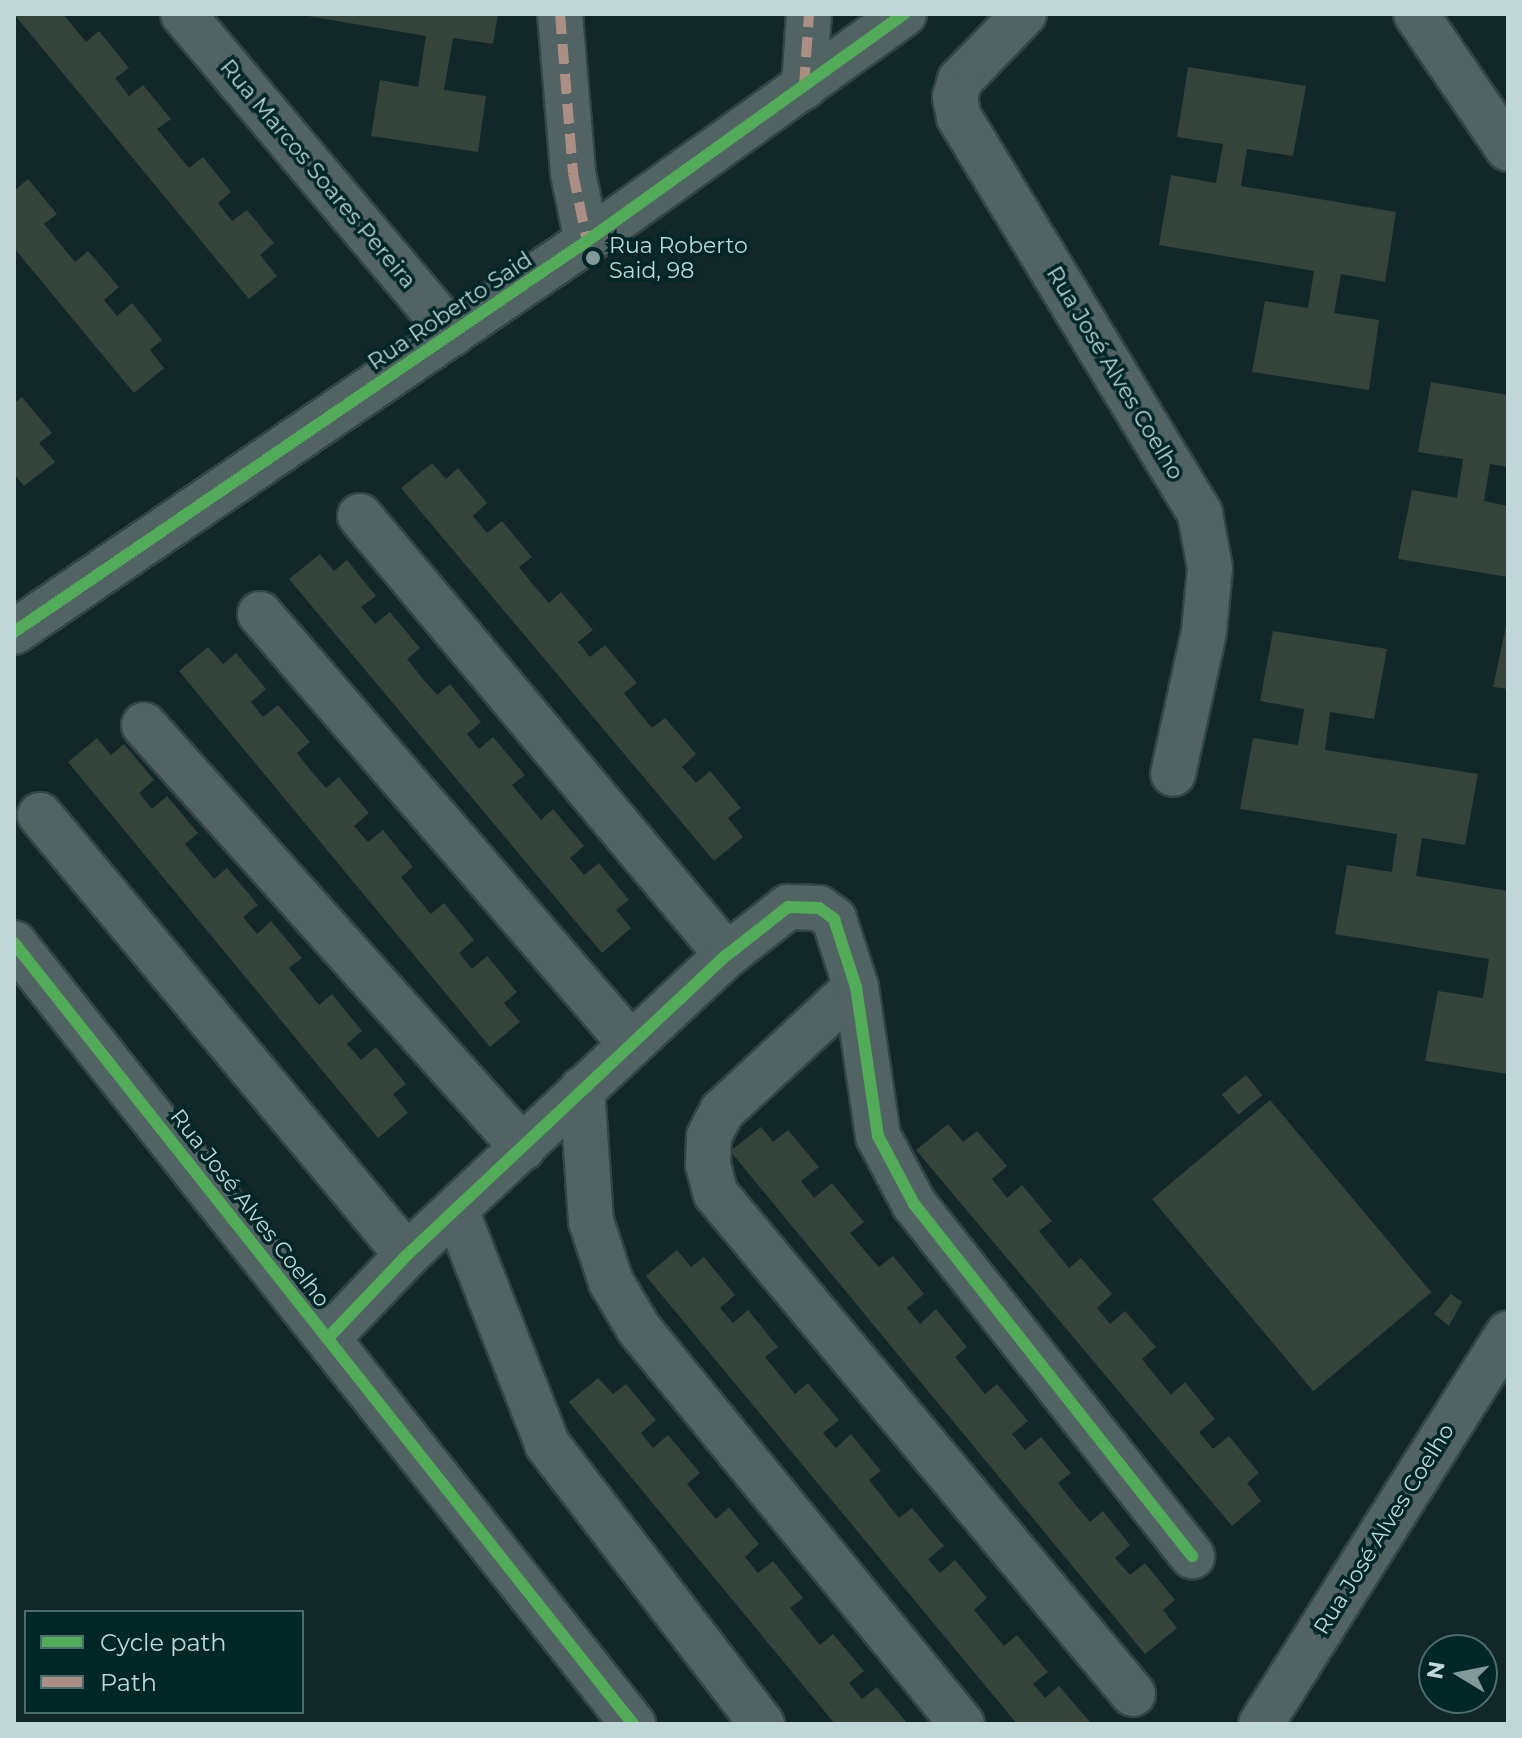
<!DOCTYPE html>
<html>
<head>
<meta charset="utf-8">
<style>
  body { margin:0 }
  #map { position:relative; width:1522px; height:1738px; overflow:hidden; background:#122728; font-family:Montserrat,sans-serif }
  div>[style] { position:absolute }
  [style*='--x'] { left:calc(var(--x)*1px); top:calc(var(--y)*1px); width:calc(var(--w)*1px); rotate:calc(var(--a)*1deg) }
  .building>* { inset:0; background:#34443b; transform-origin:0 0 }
  .roads { filter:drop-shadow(2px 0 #344) drop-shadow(-2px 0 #344) drop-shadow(0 2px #344) drop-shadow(0 -2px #344) }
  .minor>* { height:44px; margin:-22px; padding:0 22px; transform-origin:22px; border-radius:22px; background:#526364 }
  .quiet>* { height:10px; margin-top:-5px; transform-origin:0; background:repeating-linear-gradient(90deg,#ac8f84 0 20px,transparent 0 30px) }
  .cycleway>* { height:12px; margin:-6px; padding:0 6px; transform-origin:6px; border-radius:6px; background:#51ab58 }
  .dots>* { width:22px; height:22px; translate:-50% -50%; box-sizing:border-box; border:4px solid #002626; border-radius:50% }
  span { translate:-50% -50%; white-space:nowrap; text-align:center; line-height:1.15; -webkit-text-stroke:7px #002626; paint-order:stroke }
  .street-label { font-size:22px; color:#bfd7d7 }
  .poi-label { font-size:22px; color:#bfd7d7 }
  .left { translate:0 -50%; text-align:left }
  .frame { position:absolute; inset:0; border:16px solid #bfd7d7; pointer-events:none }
  .legend { position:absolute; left:24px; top:1610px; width:280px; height:104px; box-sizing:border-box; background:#002626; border:2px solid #4c6d6d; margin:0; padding:10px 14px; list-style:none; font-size:24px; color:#bfd7d7 }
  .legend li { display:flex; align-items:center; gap:16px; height:40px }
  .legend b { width:40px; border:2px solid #4c6d6d }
  .north { position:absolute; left:1418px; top:1634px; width:80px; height:80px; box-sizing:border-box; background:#002626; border:2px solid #4c6d6d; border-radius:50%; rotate:280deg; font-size:22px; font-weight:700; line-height:32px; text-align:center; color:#bfd7d7 }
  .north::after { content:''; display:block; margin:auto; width:28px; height:36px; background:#82999a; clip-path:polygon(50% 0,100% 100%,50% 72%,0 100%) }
</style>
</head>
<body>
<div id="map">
  <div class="building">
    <i style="clip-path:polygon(14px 14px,63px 14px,86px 42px,99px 31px,129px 68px,115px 78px,129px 96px,143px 85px,171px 119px,157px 129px,175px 151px,189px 168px,203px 157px,231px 192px,218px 203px,232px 221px,247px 210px,274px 243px,260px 255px,277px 276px,249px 299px)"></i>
    <i style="clip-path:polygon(296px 14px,498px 14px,493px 44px,453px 38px,444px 90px,486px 96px,478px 152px,371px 136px,380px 80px,418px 87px,426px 36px)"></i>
    <i style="clip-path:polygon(1188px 67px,1306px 86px,1293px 156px,1247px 149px,1241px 186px,1396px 212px,1385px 282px,1341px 274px,1334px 313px,1379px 320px,1369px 390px,1252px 372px,1265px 301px,1308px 308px,1314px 271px,1159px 245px,1171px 175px,1216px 183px,1223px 144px,1177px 137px)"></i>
    <i style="clip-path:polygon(28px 179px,57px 214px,44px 224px,75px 262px,88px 251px,119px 287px,104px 300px,117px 316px,132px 303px,162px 340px,150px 350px,164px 368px,134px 393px,14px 248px,14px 191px)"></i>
    <i style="clip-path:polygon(1431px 382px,1508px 395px,1508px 467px,1490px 464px,1484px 501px,1508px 506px,1508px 577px,1398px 559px,1412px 490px,1457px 498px,1463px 459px,1418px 452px)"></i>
    <i style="clip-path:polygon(22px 397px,52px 433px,39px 443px,55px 462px,24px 486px,14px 474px,14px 403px)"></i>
    <i style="clip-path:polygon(432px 463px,446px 479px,458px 468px,487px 503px,473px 516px,487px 533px,502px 521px,532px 557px,519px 567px,534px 586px,549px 603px,561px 592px,593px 630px,578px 642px,590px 657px,605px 645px,637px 683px,624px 693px,638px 711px,652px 728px,665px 718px,696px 754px,682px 767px,696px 783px,710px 771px,741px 808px,728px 818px,743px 837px,714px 861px,401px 488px)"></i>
    <i style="clip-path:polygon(320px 554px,334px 571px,347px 560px,376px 596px,361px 607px,375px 624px,390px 612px,420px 648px,407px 659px,423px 679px,437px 695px,450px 684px,481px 722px,467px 734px,479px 749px,493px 737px,525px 775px,512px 785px,541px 820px,553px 809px,584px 846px,570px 858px,584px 875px,599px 863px,629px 900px,616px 910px,631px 928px,602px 953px,289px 579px)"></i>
    <i style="clip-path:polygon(1508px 617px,1508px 689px,1493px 687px)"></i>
    <i style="clip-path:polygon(1273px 631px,1387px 649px,1374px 719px,1330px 712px,1325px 750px,1478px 774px,1465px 845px,1422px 838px,1416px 876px,1508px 891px,1508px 1074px,1425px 1061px,1438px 991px,1483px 998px,1489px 959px,1335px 934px,1347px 865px,1392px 872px,1397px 834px,1240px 809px,1253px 738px,1298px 745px,1304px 709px,1260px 701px)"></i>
    <i style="clip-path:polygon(208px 647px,223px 664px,236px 653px,266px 689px,251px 702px,263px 717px,278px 705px,310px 742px,297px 753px,311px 771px,326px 788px,339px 777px,369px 813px,354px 826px,368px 842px,383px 830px,413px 867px,401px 877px,416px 896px,431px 914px,444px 903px,474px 940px,459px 953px,472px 969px,487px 956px,517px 992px,504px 1003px,520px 1022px,490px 1047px,179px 671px)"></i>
    <i style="clip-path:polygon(97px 738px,111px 755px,124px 744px,154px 780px,139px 793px,152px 809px,167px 796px,198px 833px,185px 844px,214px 879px,227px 868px,258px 905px,243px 917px,257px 934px,271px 921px,302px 958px,289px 968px,319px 1005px,332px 994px,362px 1031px,347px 1044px,361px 1060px,376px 1047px,406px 1084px,393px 1094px,408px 1113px,378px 1138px,68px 762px)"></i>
    <i style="left:1246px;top:1075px;width:26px;height:31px;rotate:51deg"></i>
    <i style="left:1270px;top:1100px;width:251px;height:154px;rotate:50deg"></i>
    <i style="clip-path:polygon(948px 1124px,963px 1142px,977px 1131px,1007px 1166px,992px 1179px,1007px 1198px,1022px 1185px,1052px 1221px,1039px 1231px,1069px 1268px,1081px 1258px,1112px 1294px,1097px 1308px,1110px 1324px,1125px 1311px,1156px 1347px,1142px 1359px,1171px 1395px,1185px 1382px,1215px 1419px,1199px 1432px,1213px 1449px,1229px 1436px,1259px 1473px,1247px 1483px,1261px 1501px,1232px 1526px,916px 1150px)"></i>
    <i style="clip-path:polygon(761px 1127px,773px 1142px,788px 1130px,819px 1167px,801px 1181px,814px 1198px,832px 1183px,864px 1222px,850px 1233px,865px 1251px,879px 1267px,893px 1256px,924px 1294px,907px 1308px,920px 1324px,936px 1309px,967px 1347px,955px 1357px,985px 1394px,997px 1384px,1028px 1421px,1012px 1434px,1025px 1450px,1041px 1437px,1071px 1473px,1058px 1483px,1073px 1502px,1090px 1522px,1103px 1511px,1130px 1545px,1115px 1558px,1130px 1575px,1145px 1563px,1175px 1600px,1163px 1610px,1177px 1628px,1145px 1654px,730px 1151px)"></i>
    <i style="clip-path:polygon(677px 1250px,691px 1267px,704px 1257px,735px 1295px,720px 1308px,733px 1323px,748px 1310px,778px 1347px,765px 1357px,795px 1394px,808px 1383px,839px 1420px,823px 1433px,836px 1448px,851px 1434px,881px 1471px,869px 1480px,899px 1518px,912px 1508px,944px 1546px,928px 1559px,940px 1573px,955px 1560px,987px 1598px,974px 1610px,1004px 1646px,1017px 1635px,1048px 1672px,1033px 1684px,1045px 1698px,1059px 1686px,1090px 1722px,1017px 1724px,646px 1276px)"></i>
    <i style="clip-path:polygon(1451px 1294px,1462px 1302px,1449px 1326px,1434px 1314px)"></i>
    <i style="clip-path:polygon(598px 1378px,613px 1394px,626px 1384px,656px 1420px,641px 1433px,653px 1448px,668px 1435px,700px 1473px,687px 1484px,716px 1519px,729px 1507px,759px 1544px,745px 1557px,758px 1573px,773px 1561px,803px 1598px,790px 1608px,820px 1645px,833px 1634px,864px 1671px,849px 1683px,862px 1699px,877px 1687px,908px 1724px,835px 1724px,569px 1402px)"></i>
  </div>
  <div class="roads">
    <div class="minor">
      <i style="--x:183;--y:14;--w:418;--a:49.9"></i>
      <i style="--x:560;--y:14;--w:160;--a:85.3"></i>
      <i style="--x:573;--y:173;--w:69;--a:78.4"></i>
      <i style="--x:1024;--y:14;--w:92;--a:134.1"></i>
      <i style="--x:960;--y:80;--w:18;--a:106"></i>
      <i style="--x:955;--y:97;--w:20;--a:79"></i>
      <i style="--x:959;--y:117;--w:464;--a:58.7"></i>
      <i style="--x:1200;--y:514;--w:55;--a:79.5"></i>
      <i style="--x:1210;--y:568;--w:64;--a:95.4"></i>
      <i style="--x:1204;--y:632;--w:145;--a:102.3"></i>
      <i style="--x:1416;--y:14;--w:163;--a:55.7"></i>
      <i style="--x:804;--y:87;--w:73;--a:-86.1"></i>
      <i style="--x:360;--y:516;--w:572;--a:50.1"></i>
      <i style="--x:260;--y:614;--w:568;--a:49.21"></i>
      <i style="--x:14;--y:632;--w:694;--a:-34.31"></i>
      <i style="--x:587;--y:241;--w:390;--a:-35.6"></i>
      <i style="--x:144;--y:725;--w:568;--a:48.14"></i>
      <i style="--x:40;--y:815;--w:573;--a:50.17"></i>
      <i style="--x:14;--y:943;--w:997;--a:51.6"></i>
      <i style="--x:856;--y:987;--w:183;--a:137.2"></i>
      <i style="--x:722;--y:1111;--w:29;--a:117"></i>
      <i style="--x:709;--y:1137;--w:28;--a:92"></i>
      <i style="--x:708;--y:1165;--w:30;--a:75"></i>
      <i style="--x:716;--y:1194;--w:651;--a:50.17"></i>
      <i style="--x:582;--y:1089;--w:132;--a:86.1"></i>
      <i style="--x:591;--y:1221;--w:64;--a:71.8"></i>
      <i style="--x:611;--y:1282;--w:55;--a:59.2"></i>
      <i style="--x:639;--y:1329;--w:510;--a:50.73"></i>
      <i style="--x:456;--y:1210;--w:251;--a:68.7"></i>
      <i style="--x:547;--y:1444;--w:353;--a:52.5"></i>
      <i style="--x:328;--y:1338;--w:115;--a:-46.4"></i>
      <i style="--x:407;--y:1255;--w:439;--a:-43.2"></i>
      <i style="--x:727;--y:955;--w:78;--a:-38.2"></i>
      <i style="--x:788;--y:907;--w:31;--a:2"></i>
      <i style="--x:819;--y:908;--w:19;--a:36"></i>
      <i style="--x:834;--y:919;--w:71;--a:72.1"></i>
      <i style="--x:856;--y:987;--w:151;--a:81.6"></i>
      <i style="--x:878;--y:1136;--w:77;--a:62.1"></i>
      <i style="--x:914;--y:1204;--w:449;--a:51.7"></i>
      <i style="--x:1261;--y:1724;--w:462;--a:-57.7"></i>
    </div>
  </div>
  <div class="quiet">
    <i style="--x:560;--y:14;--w:160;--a:85.3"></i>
    <i style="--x:573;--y:173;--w:69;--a:78.4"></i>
    <i style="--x:804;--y:87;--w:73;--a:-86.1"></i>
  </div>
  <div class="cycleway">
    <i style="--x:14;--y:632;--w:694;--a:-34.31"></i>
    <i style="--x:587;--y:241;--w:390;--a:-35.6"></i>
    <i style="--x:14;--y:943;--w:997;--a:51.6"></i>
    <i style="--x:328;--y:1338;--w:115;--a:-46.4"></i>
    <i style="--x:407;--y:1255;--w:439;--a:-43.2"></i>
    <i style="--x:727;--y:955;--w:78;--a:-38.2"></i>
    <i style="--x:788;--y:907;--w:31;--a:2"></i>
    <i style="--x:819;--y:908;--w:19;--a:36"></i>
    <i style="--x:834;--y:919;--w:71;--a:72.1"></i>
    <i style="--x:856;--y:987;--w:151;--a:81.6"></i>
    <i style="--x:878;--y:1136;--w:77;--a:62.1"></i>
    <i style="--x:914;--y:1204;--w:449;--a:51.7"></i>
  </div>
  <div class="dots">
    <i style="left:593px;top:258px;background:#82999a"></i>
  </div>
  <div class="street-label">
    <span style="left:318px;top:174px;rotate:50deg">Rua Marcos Soares Pereira</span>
    <span style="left:450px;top:311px;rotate:-34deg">Rua Roberto Said</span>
    <span style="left:1115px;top:373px;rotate:59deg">Rua José Alves Coelho</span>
    <span style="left:250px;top:1208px;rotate:52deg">Rua José Alves Coelho</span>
    <span style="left:1384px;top:1529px;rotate:-58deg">Rua José Alves Coelho</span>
  </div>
  <div class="poi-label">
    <span class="left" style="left:609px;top:258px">Rua Roberto<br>Said, 98</span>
  </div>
  <div class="frame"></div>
  <ul class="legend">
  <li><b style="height:10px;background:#51ab58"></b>Cycle path</li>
  <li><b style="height:10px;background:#ac8f84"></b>Path</li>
  </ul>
  <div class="north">N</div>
</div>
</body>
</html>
